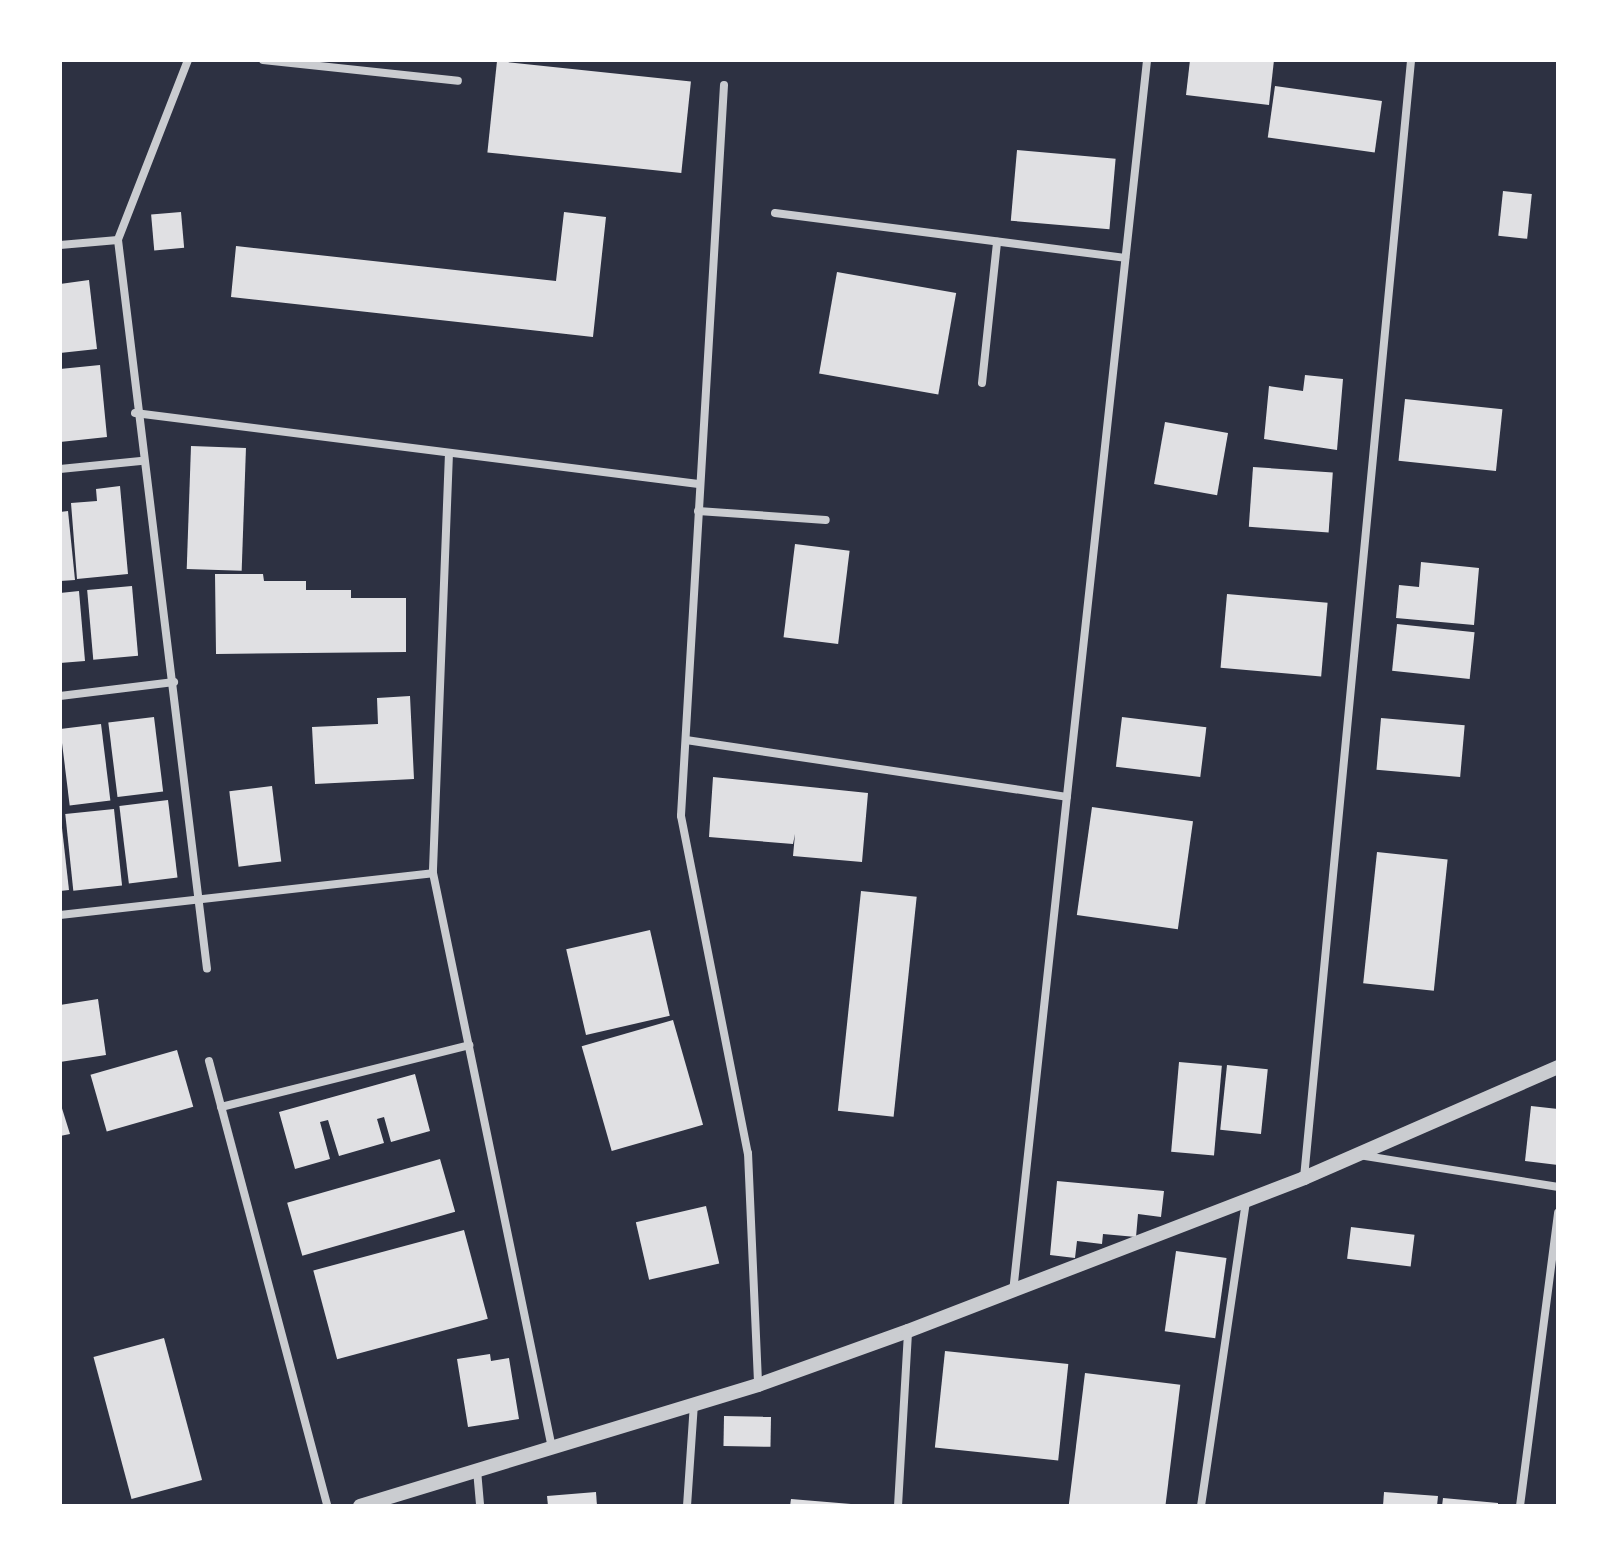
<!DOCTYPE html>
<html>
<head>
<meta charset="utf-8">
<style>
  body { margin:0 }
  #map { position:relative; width:1618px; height:1566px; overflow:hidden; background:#2d3142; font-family:Jost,sans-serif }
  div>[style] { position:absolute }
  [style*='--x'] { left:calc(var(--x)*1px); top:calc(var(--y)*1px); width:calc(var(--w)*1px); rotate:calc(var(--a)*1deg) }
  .building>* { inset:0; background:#e0e0e3; transform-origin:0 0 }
  .minor>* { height:8px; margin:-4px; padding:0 4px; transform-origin:4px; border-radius:4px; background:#caccd0 }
  .tertiary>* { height:14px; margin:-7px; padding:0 7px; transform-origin:7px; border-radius:7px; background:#caccd0 }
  span { translate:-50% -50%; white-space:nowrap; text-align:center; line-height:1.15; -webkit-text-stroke:8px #fff; paint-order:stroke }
  .frame { position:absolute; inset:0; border:62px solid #fff; pointer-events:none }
</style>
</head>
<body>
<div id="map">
  <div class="building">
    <i style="clip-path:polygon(1190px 60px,1274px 60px,1269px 105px,1186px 95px)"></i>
    <i style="left:497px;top:61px;width:195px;height:92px;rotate:6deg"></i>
    <i style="left:1275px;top:86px;width:108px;height:52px;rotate:8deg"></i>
    <i style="left:1017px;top:150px;width:99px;height:71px;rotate:5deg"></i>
    <i style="left:1503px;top:191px;width:29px;height:45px;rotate:6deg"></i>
    <i style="left:181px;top:212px;width:36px;height:30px;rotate:85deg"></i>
    <i style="clip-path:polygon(564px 212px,606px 217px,593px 337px,231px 297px,236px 246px,556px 281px)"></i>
    <i style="left:837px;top:272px;width:121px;height:103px;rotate:10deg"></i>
    <i style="clip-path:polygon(89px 280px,97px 349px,60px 353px,60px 284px)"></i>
    <i style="clip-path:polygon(100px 365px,107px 437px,60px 442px,60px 369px)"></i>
    <i style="clip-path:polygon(1305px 375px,1343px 379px,1337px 450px,1264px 439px,1269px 386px,1303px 391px)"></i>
    <i style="left:1405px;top:399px;width:98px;height:62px;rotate:6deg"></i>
    <i style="left:1165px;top:422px;width:64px;height:63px;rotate:10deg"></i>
    <i style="left:191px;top:446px;width:55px;height:123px;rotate:2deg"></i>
    <i style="left:1253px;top:467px;width:80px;height:60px;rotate:4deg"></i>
    <i style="clip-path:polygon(120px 486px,128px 574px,77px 579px,71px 503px,97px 501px,96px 489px)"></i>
    <i style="clip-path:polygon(68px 511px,75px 580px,60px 581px,60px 512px)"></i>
    <i style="left:795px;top:544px;width:55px;height:94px;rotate:7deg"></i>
    <i style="clip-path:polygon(1421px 562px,1479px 568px,1474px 625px,1396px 618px,1399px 585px,1419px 587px)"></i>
    <i style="clip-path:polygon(215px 574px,263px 574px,264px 581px,306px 581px,306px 590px,351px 590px,351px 598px,406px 598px,406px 652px,216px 654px)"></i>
    <i style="left:132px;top:586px;width:70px;height:45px;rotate:85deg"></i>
    <i style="clip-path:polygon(79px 591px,85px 661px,60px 663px,60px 593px)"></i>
    <i style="left:1227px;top:594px;width:101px;height:74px;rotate:5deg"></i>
    <i style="left:1397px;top:624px;width:78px;height:47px;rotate:6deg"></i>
    <i style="clip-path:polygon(410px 696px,414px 779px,315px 784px,312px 727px,378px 724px,377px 698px)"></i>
    <i style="left:154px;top:717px;width:75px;height:46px;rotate:83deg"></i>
    <i style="left:1122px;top:717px;width:85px;height:50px;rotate:7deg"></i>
    <i style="left:1381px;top:718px;width:84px;height:52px;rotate:5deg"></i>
    <i style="left:101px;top:724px;width:77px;height:41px;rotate:83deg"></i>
    <i style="clip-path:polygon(713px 777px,868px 793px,862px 862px,793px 856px,795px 834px,793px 844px,709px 837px)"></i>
    <i style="left:272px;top:786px;width:76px;height:43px;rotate:83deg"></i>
    <i style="left:168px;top:800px;width:78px;height:49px;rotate:83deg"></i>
    <i style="left:1092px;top:807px;width:102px;height:109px;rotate:8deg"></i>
    <i style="left:114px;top:809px;width:77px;height:49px;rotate:84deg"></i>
    <i style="clip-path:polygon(62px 828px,69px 890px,60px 891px,60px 829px)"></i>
    <i style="left:1377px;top:852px;width:71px;height:132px;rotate:6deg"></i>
    <i style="left:861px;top:891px;width:56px;height:221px;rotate:6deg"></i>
    <i style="left:650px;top:930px;width:88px;height:86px;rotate:77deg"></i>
    <i style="clip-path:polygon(98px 999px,106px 1055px,60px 1062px,60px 1005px)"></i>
    <i style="left:673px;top:1020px;width:109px;height:95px;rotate:74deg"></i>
    <i style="left:177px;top:1050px;width:59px;height:90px;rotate:74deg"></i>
    <i style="left:1179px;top:1062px;width:43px;height:90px;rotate:5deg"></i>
    <i style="left:1227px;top:1065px;width:41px;height:65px;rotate:6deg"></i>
    <i style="clip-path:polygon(415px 1074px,430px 1131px,391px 1142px,384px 1117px,377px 1119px,384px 1143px,339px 1156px,328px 1120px,320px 1122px,330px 1159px,295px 1169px,279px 1112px)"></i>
    <i style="clip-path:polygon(60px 1102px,70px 1134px,60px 1136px)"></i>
    <i style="clip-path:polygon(1531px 1106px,1558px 1109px,1558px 1165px,1525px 1161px)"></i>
    <i style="left:440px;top:1159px;width:55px;height:159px;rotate:74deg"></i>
    <i style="clip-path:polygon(1057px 1181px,1164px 1191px,1161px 1217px,1138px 1214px,1136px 1237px,1103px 1234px,1102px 1244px,1077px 1241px,1075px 1258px,1050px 1255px)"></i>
    <i style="left:706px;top:1206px;width:59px;height:72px;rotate:77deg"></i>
    <i style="left:1351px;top:1227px;width:64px;height:32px;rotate:7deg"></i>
    <i style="left:464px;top:1230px;width:92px;height:156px;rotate:75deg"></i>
    <i style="left:1176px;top:1251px;width:51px;height:81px;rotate:8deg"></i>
    <i style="left:164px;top:1338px;width:147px;height:73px;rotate:75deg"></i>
    <i style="left:945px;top:1351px;width:124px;height:97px;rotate:6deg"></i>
    <i style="clip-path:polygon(490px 1354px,491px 1361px,509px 1358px,519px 1419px,468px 1427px,457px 1359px)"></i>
    <i style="left:1085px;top:1373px;width:96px;height:134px;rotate:7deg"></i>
    <i style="left:724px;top:1416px;width:47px;height:30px;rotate:1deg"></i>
    <i style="clip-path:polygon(596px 1492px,597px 1506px,548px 1506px,547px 1496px)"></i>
    <i style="clip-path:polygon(1384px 1492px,1438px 1496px,1437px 1506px,1383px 1506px)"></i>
    <i style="clip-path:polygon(1443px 1498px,1498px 1503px,1498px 1506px,1442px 1506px)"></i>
    <i style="clip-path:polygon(791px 1499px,851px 1504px,851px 1506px,790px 1506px)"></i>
  </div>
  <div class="minor">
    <i style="--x:188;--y:60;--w:193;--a:111.3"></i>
    <i style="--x:118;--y:240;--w:734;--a:83.04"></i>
    <i style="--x:263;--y:60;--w:196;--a:6.1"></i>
    <i style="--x:724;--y:85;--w:732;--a:93.37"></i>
    <i style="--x:681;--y:816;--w:344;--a:78.8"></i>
    <i style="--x:748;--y:1153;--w:232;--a:87.5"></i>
    <i style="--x:775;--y:213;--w:353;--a:7.3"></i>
    <i style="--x:60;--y:245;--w:58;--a:-4.9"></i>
    <i style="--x:982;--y:383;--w:142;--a:-83.9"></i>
    <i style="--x:135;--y:413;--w:568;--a:7.18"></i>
    <i style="--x:449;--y:453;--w:420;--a:92.2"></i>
    <i style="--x:433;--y:873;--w:587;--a:78.31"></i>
    <i style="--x:60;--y:469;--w:81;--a:-5.6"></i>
    <i style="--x:698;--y:511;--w:128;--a:4"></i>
    <i style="--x:60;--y:696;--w:115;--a:-7"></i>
    <i style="--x:686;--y:740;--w:385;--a:8.5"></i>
    <i style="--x:60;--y:915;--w:375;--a:-6.4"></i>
    <i style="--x:209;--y:1061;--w:460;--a:75.1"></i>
    <i style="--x:221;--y:1107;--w:256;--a:-14"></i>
    <i style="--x:1359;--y:1155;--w:202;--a:9.1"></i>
    <i style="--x:1304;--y:1178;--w:1123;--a:-84.53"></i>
    <i style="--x:1013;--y:1292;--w:1239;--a:-83.79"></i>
    <i style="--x:477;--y:1470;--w:36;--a:85"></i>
    <i style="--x:687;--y:1506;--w:102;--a:-86.1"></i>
    <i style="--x:898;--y:1506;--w:175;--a:-86.7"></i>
    <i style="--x:1201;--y:1506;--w:308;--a:-81.6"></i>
    <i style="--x:1520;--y:1506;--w:296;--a:-82.6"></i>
  </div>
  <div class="tertiary">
    <i style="--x:360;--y:1506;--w:416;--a:-16.9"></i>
    <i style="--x:758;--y:1385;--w:159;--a:-19.8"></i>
    <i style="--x:908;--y:1331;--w:425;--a:-21.1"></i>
    <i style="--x:1304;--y:1178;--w:277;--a:-23.6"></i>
  </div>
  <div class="frame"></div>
</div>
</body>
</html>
